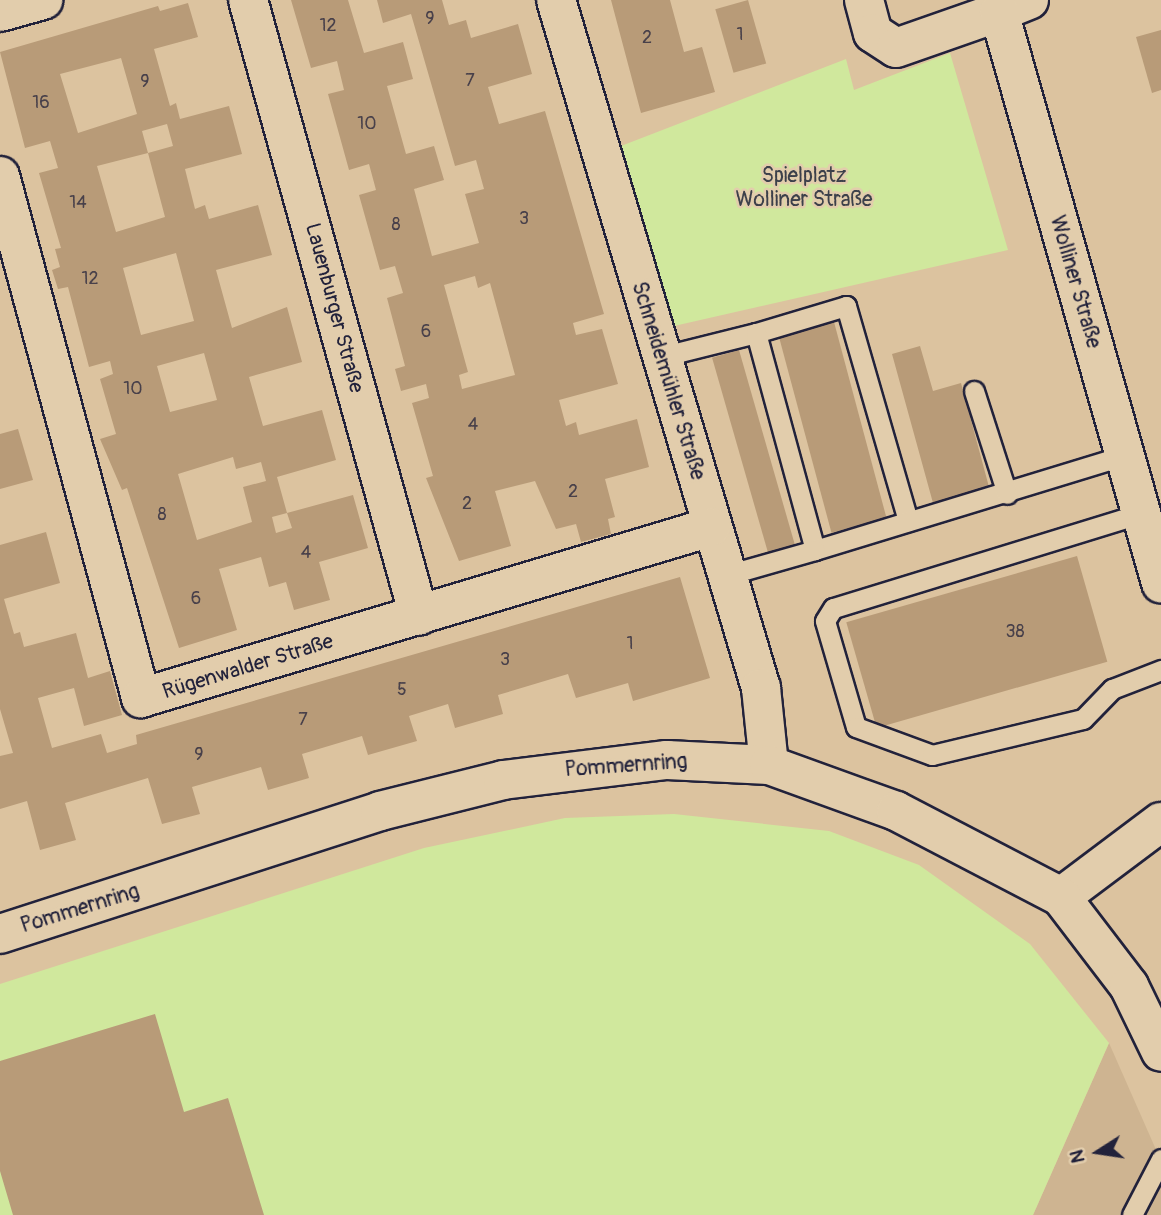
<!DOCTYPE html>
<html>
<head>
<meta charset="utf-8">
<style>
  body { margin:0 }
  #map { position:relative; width:1161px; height:1215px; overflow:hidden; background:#dcc39f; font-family:Pangolin,sans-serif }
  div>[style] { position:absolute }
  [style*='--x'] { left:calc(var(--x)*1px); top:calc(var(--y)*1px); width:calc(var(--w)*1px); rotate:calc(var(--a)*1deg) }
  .built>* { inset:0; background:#ceb491 }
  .green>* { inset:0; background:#d0e89d }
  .building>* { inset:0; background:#b89b78; transform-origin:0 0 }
  .roads { filter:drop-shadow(2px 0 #22223b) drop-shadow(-2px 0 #22223b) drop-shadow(0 2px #22223b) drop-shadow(0 -2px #22223b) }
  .service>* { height:19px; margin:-9.5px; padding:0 9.5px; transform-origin:9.5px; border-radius:9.5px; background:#e2cdac }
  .minor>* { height:38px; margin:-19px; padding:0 19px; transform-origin:19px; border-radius:19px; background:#e2cdac }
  span { translate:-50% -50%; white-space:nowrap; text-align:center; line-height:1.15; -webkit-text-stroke:5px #e2cdac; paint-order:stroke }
  .number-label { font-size:18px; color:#48404a }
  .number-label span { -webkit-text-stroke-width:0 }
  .park-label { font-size:21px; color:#3c404a }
  .street-label { font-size:21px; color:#22223b }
  .north { position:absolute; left:1063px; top:1117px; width:70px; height:70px; -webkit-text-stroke:5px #e2cdac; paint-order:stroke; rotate:258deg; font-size:19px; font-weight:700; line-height:28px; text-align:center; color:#22223b }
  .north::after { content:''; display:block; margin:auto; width:24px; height:32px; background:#22223b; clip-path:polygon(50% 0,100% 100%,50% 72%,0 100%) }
</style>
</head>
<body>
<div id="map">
  <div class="built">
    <i style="clip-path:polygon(1109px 1043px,1161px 1161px,1161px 1215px,1033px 1215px)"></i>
  </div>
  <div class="green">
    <i style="clip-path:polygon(950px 53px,1008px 250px,674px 326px,621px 146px,846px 59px,854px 90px)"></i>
    <i style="clip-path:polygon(674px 814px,829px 831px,919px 865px,1030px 944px,1109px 1043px,1033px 1215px,0 1215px,0 984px,424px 848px,565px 818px)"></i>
  </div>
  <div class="building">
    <i style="clip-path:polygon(evenodd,291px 0,348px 0,364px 53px,403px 42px,413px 79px,387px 86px,406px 154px,434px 146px,444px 180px,414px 189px,432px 256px,479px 243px,465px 194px,484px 189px,476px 160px,455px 166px,411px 14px,383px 23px,377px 0,442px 0,449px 25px,466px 20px,471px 38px,518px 24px,532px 74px,488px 87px,499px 124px,545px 111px,604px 314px,573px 323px,576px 335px,602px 329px,618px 384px,559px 400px,566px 426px,576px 422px,579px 435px,637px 419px,649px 467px,605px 479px,615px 517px,608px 519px,611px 534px,581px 542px,576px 524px,556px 529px,535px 481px,495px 491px,511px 546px,459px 561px,426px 478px,433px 476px,412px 403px,429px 398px,426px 384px,401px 391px,395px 369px,405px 366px,387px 298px,403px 293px,395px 266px,380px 270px,359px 195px,376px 190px,369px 164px,349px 170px,328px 94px,344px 90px,337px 61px,311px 68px,291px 0,475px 276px,478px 288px,490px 283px,515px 375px,462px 389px,459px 375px,468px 372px,444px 285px,475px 276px)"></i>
    <i style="clip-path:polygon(611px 0,670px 0,684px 52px,702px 47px,715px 92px,641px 113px)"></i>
    <i style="left:748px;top:0;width:66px;height:34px;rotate:74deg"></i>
    <i style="clip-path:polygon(evenodd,188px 3px,198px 37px,154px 49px,170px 106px,176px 103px,180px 119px,229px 106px,242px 154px,185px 169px,195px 209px,205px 205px,209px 219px,258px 205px,272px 255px,216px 270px,232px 328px,287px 307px,302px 362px,249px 377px,263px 426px,322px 410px,336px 460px,277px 477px,287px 513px,353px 495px,368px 548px,319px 562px,330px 600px,294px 610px,286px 582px,269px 587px,261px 557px,219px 569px,237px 630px,179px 648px,127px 488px,122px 490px,100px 439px,116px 434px,100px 379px,113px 374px,110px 361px,89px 367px,68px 287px,58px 289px,52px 270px,60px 267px,55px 249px,61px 248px,39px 173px,58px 168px,50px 141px,25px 148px,0 52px,158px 6px,160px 11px,188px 3px,121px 58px,137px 114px,78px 133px,60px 74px,121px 58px,188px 3px,167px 124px,173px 146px,148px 153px,142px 131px,167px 124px,188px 3px,148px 153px,165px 217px,116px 232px,97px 166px,148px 153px,188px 3px,176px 253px,194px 321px,141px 335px,123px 268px,176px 253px,188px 3px,204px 353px,217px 400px,170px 412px,157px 366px,204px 353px,188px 3px,233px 457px,236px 469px,261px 462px,266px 481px,243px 487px,252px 522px,197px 540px,178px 474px,233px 457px,188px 3px,287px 513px,292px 528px,276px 533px,272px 517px,287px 513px)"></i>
    <i style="clip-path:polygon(1161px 30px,1161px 90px,1152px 93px,1136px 37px)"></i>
    <i style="left:834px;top:322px;width:203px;height:57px;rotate:75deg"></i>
    <i style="clip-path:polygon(920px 346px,933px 391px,961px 383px,989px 487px,933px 503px,892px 354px)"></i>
    <i style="left:739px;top:350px;width:204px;height:28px;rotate:74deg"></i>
    <i style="clip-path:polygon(18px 429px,33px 480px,0 489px,0 434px)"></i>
    <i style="clip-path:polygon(46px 532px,60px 583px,4px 599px,14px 634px,20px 632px,24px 647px,76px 633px,88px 678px,110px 671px,122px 715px,84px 726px,74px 688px,38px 698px,52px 748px,101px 734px,107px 753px,137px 744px,136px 735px,680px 577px,710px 678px,633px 701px,628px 683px,576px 698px,568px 674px,498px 695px,503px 714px,455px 728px,448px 704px,409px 716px,417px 741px,368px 755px,362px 736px,302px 754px,309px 778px,268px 790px,261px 767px,192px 787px,200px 814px,162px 824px,148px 778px,65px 803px,76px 840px,40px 850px,27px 801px,0 809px,0 756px,13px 753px,0 709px,0 545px)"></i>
    <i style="left:1077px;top:556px;width:110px;height:240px;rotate:74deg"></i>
    <i style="clip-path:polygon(155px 1014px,184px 1112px,228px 1098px,264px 1215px,13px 1215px,0 1171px,0 1061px)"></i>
  </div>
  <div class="roads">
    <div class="service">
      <i style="--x:756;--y:333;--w:94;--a:-16.7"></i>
      <i style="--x:846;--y:306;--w:224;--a:73.9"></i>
      <i style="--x:660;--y:357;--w:99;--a:-14"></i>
      <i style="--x:756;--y:333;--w:225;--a:74.8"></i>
      <i style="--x:815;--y:550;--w:324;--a:-17"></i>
      <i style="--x:974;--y:391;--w:108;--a:72.2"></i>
      <i style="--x:1139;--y:514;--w:320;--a:162.9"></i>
      <i style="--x:833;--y:608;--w:15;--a:122"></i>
      <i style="--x:825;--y:621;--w:110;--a:73.7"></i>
      <i style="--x:856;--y:727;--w:81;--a:20.2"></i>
      <i style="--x:932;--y:755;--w:155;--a:-13.4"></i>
      <i style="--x:1083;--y:719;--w:42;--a:-46"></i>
      <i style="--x:1112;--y:689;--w:53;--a:-21.2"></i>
      <i style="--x:727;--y:575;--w:91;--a:-15.9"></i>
      <i style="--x:1132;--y:1215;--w:63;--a:-62.6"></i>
    </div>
    <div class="minor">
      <i style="--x:248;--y:0;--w:639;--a:74.49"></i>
      <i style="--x:556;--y:0;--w:718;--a:73.41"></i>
      <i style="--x:761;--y:688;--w:77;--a:84.1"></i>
      <i style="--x:864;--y:0;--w:34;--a:75"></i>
      <i style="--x:873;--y:33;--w:27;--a:33"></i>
      <i style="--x:896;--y:48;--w:109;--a:-19.3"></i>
      <i style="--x:1029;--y:0;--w:32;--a:158"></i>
      <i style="--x:999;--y:12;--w:594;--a:74.16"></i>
      <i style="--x:0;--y:12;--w:45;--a:-15.6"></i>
      <i style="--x:0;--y:176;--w:541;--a:74.88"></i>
      <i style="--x:141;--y:698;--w:595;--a:-16.7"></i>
      <i style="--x:1061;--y:897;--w:125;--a:-36.9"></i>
      <i style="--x:0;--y:934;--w:399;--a:-17.9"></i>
      <i style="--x:380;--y:811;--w:127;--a:-14.1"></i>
      <i style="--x:503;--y:780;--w:165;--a:-7"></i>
      <i style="--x:667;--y:760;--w:102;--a:2.8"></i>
      <i style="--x:769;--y:765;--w:135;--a:19.9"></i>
      <i style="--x:896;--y:811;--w:186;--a:27.5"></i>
      <i style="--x:1061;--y:897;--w:112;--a:52.6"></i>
      <i style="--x:1129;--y:986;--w:73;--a:64.1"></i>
    </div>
  </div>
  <div class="number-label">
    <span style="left:430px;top:19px">9</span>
    <span style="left:328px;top:26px">12</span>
    <span style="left:740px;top:35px">1</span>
    <span style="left:647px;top:38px">2</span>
    <span style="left:470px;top:81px">7</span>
    <span style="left:145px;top:82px">9</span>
    <span style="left:41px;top:103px">16</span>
    <span style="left:367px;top:124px">10</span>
    <span style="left:78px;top:203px">14</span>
    <span style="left:524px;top:219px">3</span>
    <span style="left:396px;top:225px">8</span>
    <span style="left:90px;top:279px">12</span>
    <span style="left:426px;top:332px">6</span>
    <span style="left:133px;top:389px">10</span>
    <span style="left:473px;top:425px">4</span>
    <span style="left:573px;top:492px">2</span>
    <span style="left:467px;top:504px">2</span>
    <span style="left:162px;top:515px">8</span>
    <span style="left:306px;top:553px">4</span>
    <span style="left:196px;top:599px">6</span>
    <span style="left:1015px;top:632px">38</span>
    <span style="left:630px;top:644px">1</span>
    <span style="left:505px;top:660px">3</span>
    <span style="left:402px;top:690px">5</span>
    <span style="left:303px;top:720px">7</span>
    <span style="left:199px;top:755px">9</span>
  </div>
  <div class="park-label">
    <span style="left:804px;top:188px">Spielplatz<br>Wolliner Straße</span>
  </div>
  <div class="street-label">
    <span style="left:1075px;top:282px;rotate:74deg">Wolliner Straße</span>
    <span style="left:334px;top:308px;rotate:75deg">Lauenburger Straße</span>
    <span style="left:668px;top:381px;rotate:73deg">Schneidemühler Straße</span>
    <span style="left:248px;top:667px;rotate:-17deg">Rügenwalder Straße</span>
    <span style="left:626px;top:766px;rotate:-4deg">Pommernring</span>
    <span style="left:80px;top:909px;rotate:-17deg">Pommernring</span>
  </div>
  <div class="north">N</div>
</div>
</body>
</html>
